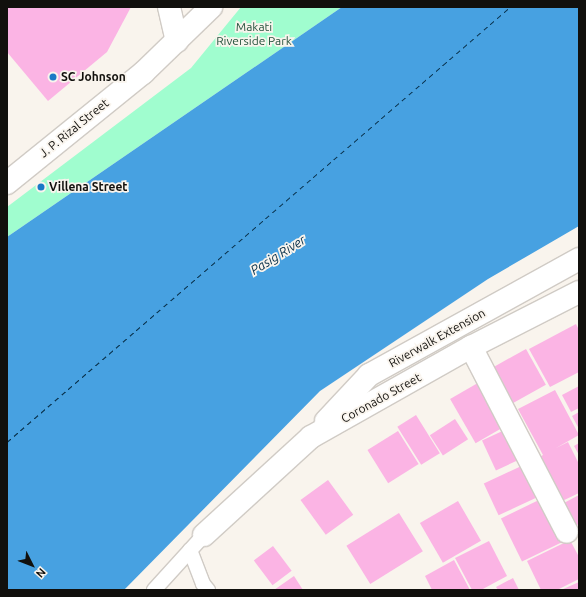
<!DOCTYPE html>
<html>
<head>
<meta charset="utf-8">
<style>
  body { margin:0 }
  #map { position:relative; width:586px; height:597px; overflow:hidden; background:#f9f4ed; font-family:Ubuntu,sans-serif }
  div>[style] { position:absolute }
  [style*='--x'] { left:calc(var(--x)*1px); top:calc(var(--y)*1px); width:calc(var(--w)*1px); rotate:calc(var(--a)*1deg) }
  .green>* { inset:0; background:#a0fdcf }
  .water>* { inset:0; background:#47a1e1 }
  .ferry>* { height:1px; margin-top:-0.5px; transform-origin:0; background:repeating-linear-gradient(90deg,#072f49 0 5px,transparent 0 9px) }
  .building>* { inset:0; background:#fbb4e4; transform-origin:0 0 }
  .roads { filter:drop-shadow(1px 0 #d0cbc5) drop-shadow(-1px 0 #d0cbc5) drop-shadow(0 1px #d0cbc5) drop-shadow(0 -1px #d0cbc5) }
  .lane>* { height:14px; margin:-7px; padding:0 7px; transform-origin:7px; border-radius:7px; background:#fff }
  .street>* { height:22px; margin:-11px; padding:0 11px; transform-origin:11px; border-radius:11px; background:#fff }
  .secondary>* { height:22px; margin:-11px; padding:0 11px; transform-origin:11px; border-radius:11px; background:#fff }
  .dots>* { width:11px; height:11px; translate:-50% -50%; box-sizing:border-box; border:2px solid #f9f4ed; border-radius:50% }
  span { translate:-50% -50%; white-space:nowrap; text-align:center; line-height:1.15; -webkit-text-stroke:3.5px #f9f4ed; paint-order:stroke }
  .park-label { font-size:12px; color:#24523c }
  .poi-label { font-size:12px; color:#11100d; font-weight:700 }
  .left { translate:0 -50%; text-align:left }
  .street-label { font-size:12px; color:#11100d }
  .water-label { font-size:13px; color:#072f49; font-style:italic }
  .frame { position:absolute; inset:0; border:8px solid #11100d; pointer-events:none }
  .north { position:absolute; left:12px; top:545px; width:40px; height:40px; -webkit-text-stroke:3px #f9f4ed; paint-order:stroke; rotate:132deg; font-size:11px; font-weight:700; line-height:16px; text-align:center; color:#11100d }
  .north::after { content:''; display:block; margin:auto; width:14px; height:18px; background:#11100d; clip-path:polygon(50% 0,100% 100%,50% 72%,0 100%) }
</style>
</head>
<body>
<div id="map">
  <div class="green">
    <i style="clip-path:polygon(241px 7px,342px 7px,7px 237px,7px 207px,191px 68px)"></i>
  </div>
  <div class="water">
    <i style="clip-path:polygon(342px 7px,579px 7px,579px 226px,488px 279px,320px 391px,124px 590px,7px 590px,7px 237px)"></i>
  </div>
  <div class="ferry">
    <i style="--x:7;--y:442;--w:665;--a:-40.85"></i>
  </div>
  <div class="building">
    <i style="clip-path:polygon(7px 7px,131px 7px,107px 52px,48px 101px,7px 52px)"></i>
    <i style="clip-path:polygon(576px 324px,579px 330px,579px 372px,550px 387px,529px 349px)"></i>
    <i style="left:526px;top:349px;width:41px;height:41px;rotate:61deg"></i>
    <i style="left:483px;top:380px;width:51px;height:38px;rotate:60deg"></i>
    <i style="clip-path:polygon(579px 386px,579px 408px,571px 412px,562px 395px)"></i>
    <i style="clip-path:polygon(555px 390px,579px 435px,556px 448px,568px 442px,579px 464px,579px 493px,558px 503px,536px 459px,543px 455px,518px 409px)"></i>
    <i style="clip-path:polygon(579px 412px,579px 429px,572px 416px)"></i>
    <i style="left:416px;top:415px;width:45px;height:22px;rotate:58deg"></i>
    <i style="left:455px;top:419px;width:24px;height:30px;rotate:57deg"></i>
    <i style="left:511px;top:427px;width:33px;height:32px;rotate:65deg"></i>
    <i style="left:398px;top:431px;width:39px;height:36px;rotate:58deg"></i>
    <i style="clip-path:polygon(579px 443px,579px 455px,574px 446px)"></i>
    <i style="left:530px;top:462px;width:35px;height:51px;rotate:65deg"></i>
    <i style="left:328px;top:480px;width:43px;height:34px;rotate:54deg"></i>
    <i style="clip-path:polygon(579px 495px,579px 524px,573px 527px,562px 504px)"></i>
    <i style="left:545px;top:497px;width:48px;height:49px;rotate:64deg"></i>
    <i style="left:458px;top:501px;width:46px;height:44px;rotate:60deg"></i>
    <i style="left:399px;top:513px;width:45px;height:62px;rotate:58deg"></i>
    <i style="clip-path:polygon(579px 526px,579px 540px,574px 528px)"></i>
    <i style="clip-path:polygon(570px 540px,579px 557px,579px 579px,557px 590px,541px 590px,527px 561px)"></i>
    <i style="clip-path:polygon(489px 541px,507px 576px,481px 590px,472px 590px,455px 558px)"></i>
    <i style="left:273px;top:546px;width:31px;height:24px;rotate:53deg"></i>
    <i style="clip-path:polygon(454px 560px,470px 590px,432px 590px,425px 576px)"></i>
    <i style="clip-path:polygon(294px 576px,303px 590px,274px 590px)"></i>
    <i style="clip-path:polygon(513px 578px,519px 590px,498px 590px,496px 587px)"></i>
    <i style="clip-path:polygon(579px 582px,579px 590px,561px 590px)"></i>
  </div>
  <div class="roads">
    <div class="lane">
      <i style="--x:190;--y:550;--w:36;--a:69"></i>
      <i style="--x:203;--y:584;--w:8;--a:50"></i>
      <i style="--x:154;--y:590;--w:74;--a:-47.7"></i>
    </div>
    <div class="street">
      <i style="--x:471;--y:347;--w:208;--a:62.6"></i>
      <i style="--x:326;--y:421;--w:63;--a:-46.9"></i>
      <i style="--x:369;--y:375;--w:240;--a:-28.9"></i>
      <i style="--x:204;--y:535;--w:145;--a:-42.5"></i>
      <i style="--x:311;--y:437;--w:184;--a:-29.4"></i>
      <i style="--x:471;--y:347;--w:121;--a:-27"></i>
    </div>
    <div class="secondary">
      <i style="--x:169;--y:7;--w:35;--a:77"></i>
      <i style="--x:7;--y:183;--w:175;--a:-39"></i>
      <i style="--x:143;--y:73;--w:95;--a:-44.1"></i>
    </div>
  </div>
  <div class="dots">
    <i style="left:53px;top:77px;background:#1b79c6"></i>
    <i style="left:41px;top:187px;background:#1b79c6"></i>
  </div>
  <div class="park-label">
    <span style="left:254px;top:34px">Makati<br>Riverside Park</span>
  </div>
  <div class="poi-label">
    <span class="left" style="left:61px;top:77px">SC Johnson</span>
    <span class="left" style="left:49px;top:187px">Villena Street</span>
  </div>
  <div class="street-label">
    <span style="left:74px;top:128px;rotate:-39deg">J. P. Rizal Street</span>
    <span style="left:437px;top:338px;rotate:-29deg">Riverwalk Extension</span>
    <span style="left:381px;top:398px;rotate:-29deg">Coronado Street</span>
  </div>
  <div class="water-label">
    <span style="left:278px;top:255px;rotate:-32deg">Pasig River</span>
  </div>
  <div class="frame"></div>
  <div class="north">N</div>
</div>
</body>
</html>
